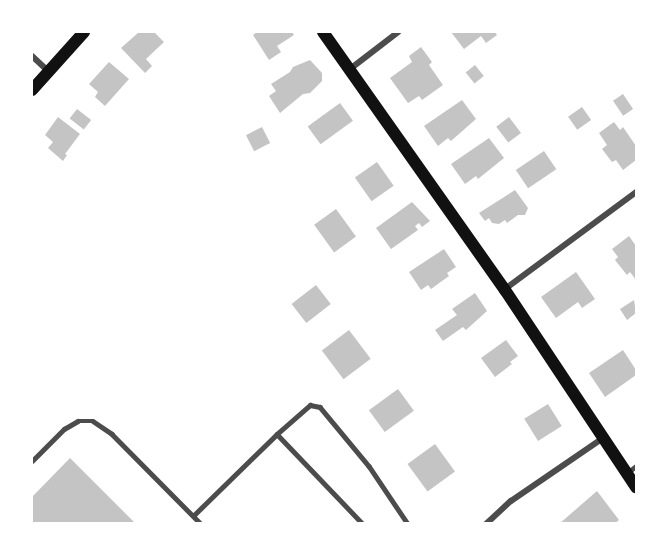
<!DOCTYPE html>
<html>
<head>
<meta charset="utf-8">
<style>
  body { margin:0 }
  #map { position:relative; width:668px; height:555px; overflow:hidden; background:#fff; font-family:Karla,sans-serif }
  div>[style] { position:absolute }
  [style*='--x'] { left:calc(var(--x)*1px); top:calc(var(--y)*1px); width:calc(var(--w)*1px); rotate:calc(var(--a)*1deg) }
  .building>* { inset:0; background:#c4c4c4; transform-origin:0 0 }
  .service>* { height:4.5px; margin:-2.25px; padding:0 2.25px; transform-origin:2.25px; border-radius:2.25px; background:#4c4c4c }
  .minor>* { height:6px; margin:-3px; padding:0 3px; transform-origin:3px; border-radius:3px; background:#4c4c4c }
  .secondary>* { height:12px; margin:-6px; padding:0 6px; transform-origin:6px; border-radius:6px; background:#111 }
  span { translate:-50% -50%; white-space:nowrap; text-align:center; line-height:1.15; -webkit-text-stroke:5px #fff; paint-order:stroke }
  .frame { position:absolute; inset:0; border:33px solid #fff; pointer-events:none }
</style>
</head>
<body>
<div id="map">
  <div class="building">
    <i style="clip-path:polygon(139px 32px,154px 32px,164px 42px,146px 59px,152px 66px,145px 73px,121px 48px)"></i>
    <i style="clip-path:polygon(257px 32px,292px 32px,294px 35px,277px 46px,281px 52px,269px 60px,253px 35px)"></i>
    <i style="clip-path:polygon(451px 32px,495px 32px,497px 35px,486px 43px,481px 36px,464px 49px)"></i>
    <i style="clip-path:polygon(421px 47px,432px 62px,429px 65px,443px 85px,422px 100px,419px 96px,408px 103px,390px 78px,412px 62px,409px 56px)"></i>
    <i style="clip-path:polygon(310px 60px,322px 73px,322px 81px,310px 93px,303px 94px,280px 113px,269px 96px,276px 91px,271px 84px,290px 72px,293px 67px)"></i>
    <i style="clip-path:polygon(109px 62px,129px 79px,105px 106px,95px 97px,98px 92px,89px 84px)"></i>
    <i style="left:475px;top:65px;width:14px;height:12px;rotate:51deg"></i>
    <i style="left:623px;top:94px;width:18px;height:12px;rotate:56deg"></i>
    <i style="clip-path:polygon(462px 100px,476px 119px,451px 141px,448px 138px,438px 146px,424px 126px)"></i>
    <i style="left:340px;top:103px;width:22px;height:40px;rotate:54deg"></i>
    <i style="left:582px;top:107px;width:16px;height:17px;rotate:55deg"></i>
    <i style="left:77px;top:109px;width:18px;height:12px;rotate:38deg"></i>
    <i style="clip-path:polygon(58px 117px,80px 134px,65px 154px,67px 155px,63px 161px,48px 148px,53px 142px,45px 135px)"></i>
    <i style="left:509px;top:117px;width:20px;height:16px;rotate:53deg"></i>
    <i style="clip-path:polygon(614px 122px,620px 130px,623px 127px,636px 146px,636px 160px,623px 170px,616px 160px,612px 162px,602px 149px,607px 145px,599px 133px)"></i>
    <i style="left:262px;top:127px;width:18px;height:18px;rotate:63deg"></i>
    <i style="clip-path:polygon(489px 138px,504px 158px,478px 179px,476px 176px,465px 184px,451px 164px)"></i>
    <i style="left:544px;top:151px;width:22px;height:34px;rotate:56deg"></i>
    <i style="left:377px;top:162px;width:29px;height:27px;rotate:55deg"></i>
    <i style="clip-path:polygon(515px 190px,528px 208px,525px 215px,518px 215px,507px 223px,505px 220px,499px 224px,492px 223px,489px 218px,485px 221px,479px 213px)"></i>
    <i style="clip-path:polygon(412px 202px,430px 221px,422px 227px,419px 223px,415px 226px,418px 230px,391px 249px,376px 228px)"></i>
    <i style="left:336px;top:209px;width:34px;height:27px;rotate:54deg"></i>
    <i style="clip-path:polygon(629px 236px,636px 246px,636px 280px,630px 272px,627px 275px,615px 260px,618px 257px,612px 249px)"></i>
    <i style="clip-path:polygon(444px 249px,456px 267px,447px 273px,449px 276px,431px 289px,428px 285px,421px 290px,409px 272px)"></i>
    <i style="clip-path:polygon(576px 272px,595px 299px,582px 308px,578px 302px,556px 318px,541px 297px)"></i>
    <i style="left:316px;top:285px;width:24px;height:31px;rotate:52deg"></i>
    <i style="clip-path:polygon(475px 293px,487px 311px,466px 330px,463px 327px,443px 341px,435px 330px,457px 315px,452px 309px)"></i>
    <i style="clip-path:polygon(634px 300px,636px 313px,627px 320px,620px 309px)"></i>
    <i style="left:349px;top:330px;width:36px;height:34px;rotate:53deg"></i>
    <i style="clip-path:polygon(506px 340px,518px 356px,510px 362px,512px 364px,495px 377px,481px 358px)"></i>
    <i style="clip-path:polygon(623px 350px,636px 370px,636px 375px,605px 397px,589px 373px)"></i>
    <i style="left:398px;top:389px;width:27px;height:36px;rotate:54deg"></i>
    <i style="left:548px;top:404px;width:26px;height:28px;rotate:58deg"></i>
    <i style="left:435px;top:444px;width:34px;height:34px;rotate:54deg"></i>
    <i style="clip-path:polygon(70px 458px,136px 524px,32px 524px,32px 497px)"></i>
    <i style="clip-path:polygon(597px 491px,619px 520px,614px 524px,559px 524px)"></i>
  </div>
  <div class="service">
    <i style="--x:277;--y:434;--w:44;--a:-41.3"></i>
    <i style="--x:310;--y:405;--w:10;--a:11"></i>
    <i style="--x:320;--y:407;--w:77;--a:50.3"></i>
    <i style="--x:369;--y:466;--w:70;--a:56.1"></i>
    <i style="--x:32;--y:461;--w:45;--a:-45"></i>
    <i style="--x:64;--y:429;--w:16;--a:-30"></i>
    <i style="--x:78;--y:421;--w:15;--a:0"></i>
    <i style="--x:93;--y:421;--w:23;--a:34"></i>
    <i style="--x:112;--y:434;--w:127;--a:45.3"></i>
    <i style="--x:627;--y:473;--w:11;--a:-38"></i>
    <i style="--x:193;--y:516;--w:117;--a:-44.3"></i>
    <i style="--x:277;--y:434;--w:124;--a:46.3"></i>
  </div>
  <div class="minor">
    <i style="--x:32;--y:56;--w:22;--a:43"></i>
    <i style="--x:350;--y:69;--w:61;--a:-37.6"></i>
    <i style="--x:505;--y:289;--w:163;--a:-36.5"></i>
    <i style="--x:486;--y:524;--w:34;--a:-43"></i>
    <i style="--x:511;--y:501;--w:112;--a:-34.4"></i>
  </div>
  <div class="secondary">
    <i style="--x:323;--y:32;--w:316;--a:54.8"></i>
    <i style="--x:505;--y:290;--w:237;--a:56.4"></i>
    <i style="--x:32;--y:90;--w:78;--a:-48.1"></i>
  </div>
  <div class="frame"></div>
</div>
</body>
</html>
